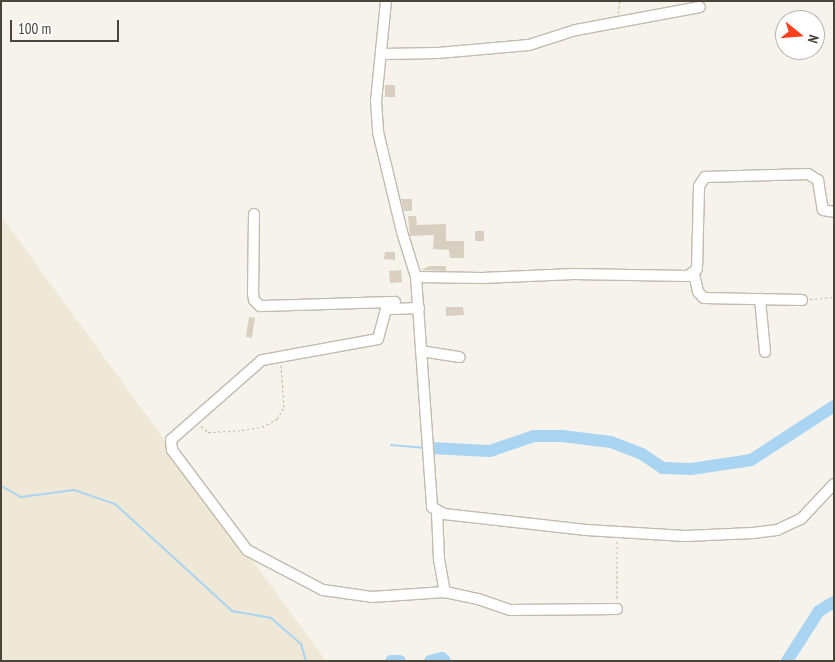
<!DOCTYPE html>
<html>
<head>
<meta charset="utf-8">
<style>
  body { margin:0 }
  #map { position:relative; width:835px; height:662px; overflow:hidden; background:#f6f3ec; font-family:"PT Sans Narrow",sans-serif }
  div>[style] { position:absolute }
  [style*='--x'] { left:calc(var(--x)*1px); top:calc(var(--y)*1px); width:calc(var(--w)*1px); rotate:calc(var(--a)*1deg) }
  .education>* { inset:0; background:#efe8d6 }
  .stream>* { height:2px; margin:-1px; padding:0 1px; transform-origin:1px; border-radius:1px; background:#a9d4f2 }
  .river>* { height:12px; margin:-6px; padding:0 6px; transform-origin:6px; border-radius:6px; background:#a9d4f2 }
  .building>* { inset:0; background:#d8cfc1; transform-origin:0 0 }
  .path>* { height:1px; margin-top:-0.5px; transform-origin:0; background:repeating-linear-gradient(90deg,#c4b79f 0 2.5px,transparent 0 5px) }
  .roads { filter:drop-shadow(1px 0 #c2bbae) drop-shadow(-1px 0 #c2bbae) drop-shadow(0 1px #c2bbae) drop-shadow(0 -1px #c2bbae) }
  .minor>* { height:10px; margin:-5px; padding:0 5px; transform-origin:5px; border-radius:5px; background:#fff }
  span { translate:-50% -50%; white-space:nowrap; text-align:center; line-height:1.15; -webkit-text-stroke:4px #fff; paint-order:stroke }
  .frame { position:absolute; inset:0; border:2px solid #4b4439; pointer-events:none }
  .north { position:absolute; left:775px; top:10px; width:50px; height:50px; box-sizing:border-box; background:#fff; border:1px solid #b7b4b0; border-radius:50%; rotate:107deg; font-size:14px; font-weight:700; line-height:20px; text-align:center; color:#4b4439 }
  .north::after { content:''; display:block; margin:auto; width:18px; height:22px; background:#fc3f1d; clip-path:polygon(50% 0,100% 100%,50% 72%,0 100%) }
  .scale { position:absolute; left:10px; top:20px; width:109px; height:22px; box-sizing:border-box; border:2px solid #4b4439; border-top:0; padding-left:6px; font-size:15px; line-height:18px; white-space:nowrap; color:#4b4439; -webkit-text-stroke:4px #fff; paint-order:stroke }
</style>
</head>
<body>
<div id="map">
  <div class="education">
    <i style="clip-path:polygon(1px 216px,326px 661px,1px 661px)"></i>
  </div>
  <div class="stream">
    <i style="--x:391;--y:445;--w:32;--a:5"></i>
    <i style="--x:1;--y:486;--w:23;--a:29"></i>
    <i style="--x:21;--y:497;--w:53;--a:-7.5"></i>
    <i style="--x:74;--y:490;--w:43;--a:18.9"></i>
    <i style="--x:115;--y:504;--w:159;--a:42.4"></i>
    <i style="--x:232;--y:611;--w:40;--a:10"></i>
    <i style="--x:271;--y:618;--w:40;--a:41"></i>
    <i style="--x:301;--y:644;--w:18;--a:74"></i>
  </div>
  <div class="river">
    <i style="--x:430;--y:448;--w:60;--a:2.9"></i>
    <i style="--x:490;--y:451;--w:46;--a:-18.8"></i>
    <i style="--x:534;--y:436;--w:28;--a:0"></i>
    <i style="--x:562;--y:436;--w:49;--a:7"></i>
    <i style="--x:611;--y:442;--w:33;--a:21"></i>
    <i style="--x:642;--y:454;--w:25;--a:34"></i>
    <i style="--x:663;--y:468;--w:28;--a:2"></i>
    <i style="--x:691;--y:469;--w:61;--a:-8.5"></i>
    <i style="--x:751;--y:460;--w:99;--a:-33"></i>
    <i style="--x:391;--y:661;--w:9;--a:0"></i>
    <i style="--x:430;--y:661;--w:12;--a:-14"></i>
    <i style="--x:442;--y:658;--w:4;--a:45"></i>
    <i style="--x:787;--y:661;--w:59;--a:-57.4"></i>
    <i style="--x:819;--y:611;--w:17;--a:-31"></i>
  </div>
  <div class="building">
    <i style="left:385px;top:85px;width:10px;height:12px"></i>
    <i style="clip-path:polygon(401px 199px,412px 199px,412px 211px,404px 211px)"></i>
    <i style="clip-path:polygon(408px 216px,416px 216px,417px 225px,446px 224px,446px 241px,464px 241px,464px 258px,450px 258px,449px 250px,433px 249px,434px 235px,410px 236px)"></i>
    <i style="left:475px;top:231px;width:9px;height:10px"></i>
    <i style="clip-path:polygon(385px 252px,395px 252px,395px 260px,384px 259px)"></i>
    <i style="clip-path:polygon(429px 266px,446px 266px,446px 271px,421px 270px)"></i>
    <i style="left:401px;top:270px;width:12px;height:12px;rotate:85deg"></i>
    <i style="clip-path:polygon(446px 307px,463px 307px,464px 315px,446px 316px)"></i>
    <i style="left:249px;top:317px;width:6px;height:20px;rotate:9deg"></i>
  </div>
  <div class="path">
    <i style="--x:618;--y:13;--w:12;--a:-81"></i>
    <i style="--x:810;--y:299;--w:24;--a:-5"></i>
    <i style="--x:201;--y:426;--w:9;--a:41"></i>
    <i style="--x:208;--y:432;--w:34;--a:-3"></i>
    <i style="--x:242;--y:430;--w:20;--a:-9"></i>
    <i style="--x:262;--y:427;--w:17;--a:-28"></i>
    <i style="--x:277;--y:419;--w:14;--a:-60"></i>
    <i style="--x:284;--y:407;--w:42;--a:-94.1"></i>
    <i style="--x:617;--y:541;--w:59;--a:90"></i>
  </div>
  <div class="roads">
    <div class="minor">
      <i style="--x:386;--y:1;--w:100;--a:95.7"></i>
      <i style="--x:376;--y:101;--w:31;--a:86"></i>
      <i style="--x:378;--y:132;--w:103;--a:76.5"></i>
      <i style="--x:402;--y:232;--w:47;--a:72.7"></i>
      <i style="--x:416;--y:277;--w:231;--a:86"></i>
      <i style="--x:432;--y:507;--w:14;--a:30"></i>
      <i style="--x:444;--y:514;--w:143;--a:6.4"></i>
      <i style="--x:586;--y:530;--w:99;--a:3.5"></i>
      <i style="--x:685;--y:536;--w:68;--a:-2.5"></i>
      <i style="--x:753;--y:533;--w:24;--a:-7"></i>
      <i style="--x:777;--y:530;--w:26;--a:-25"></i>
      <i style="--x:801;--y:519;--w:48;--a:-46.7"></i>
      <i style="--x:383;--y:54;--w:55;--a:-1"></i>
      <i style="--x:438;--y:53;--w:91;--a:-5"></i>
      <i style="--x:529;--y:45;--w:49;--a:-17.7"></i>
      <i style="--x:576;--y:30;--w:126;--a:-10.5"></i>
      <i style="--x:254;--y:214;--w:79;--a:90.7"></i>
      <i style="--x:253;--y:293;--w:7;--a:82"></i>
      <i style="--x:254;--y:300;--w:8;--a:45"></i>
      <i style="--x:260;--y:306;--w:135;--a:-1.7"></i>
      <i style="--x:694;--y:274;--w:18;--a:77"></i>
      <i style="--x:698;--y:292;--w:8;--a:45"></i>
      <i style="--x:704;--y:298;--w:98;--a:1.2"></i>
      <i style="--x:416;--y:277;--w:66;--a:0.9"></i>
      <i style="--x:482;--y:278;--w:92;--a:-2.5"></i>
      <i style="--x:574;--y:274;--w:114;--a:1"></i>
      <i style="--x:688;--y:276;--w:11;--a:-38"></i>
      <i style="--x:697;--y:269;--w:83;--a:-88.6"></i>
      <i style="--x:699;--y:186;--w:11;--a:-56"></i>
      <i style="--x:705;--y:177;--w:103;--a:-1.7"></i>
      <i style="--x:808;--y:174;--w:12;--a:31"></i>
      <i style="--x:818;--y:180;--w:30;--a:81"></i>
      <i style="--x:823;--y:210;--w:11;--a:10"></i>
      <i style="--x:760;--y:299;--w:53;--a:84.6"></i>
      <i style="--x:419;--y:308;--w:33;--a:178"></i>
      <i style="--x:386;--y:309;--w:31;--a:105"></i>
      <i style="--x:378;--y:339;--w:118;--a:169.7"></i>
      <i style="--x:262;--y:360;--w:121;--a:138.7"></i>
      <i style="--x:171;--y:440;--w:10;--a:84"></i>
      <i style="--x:172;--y:450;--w:125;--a:53.1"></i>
      <i style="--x:247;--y:550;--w:86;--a:27.8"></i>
      <i style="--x:323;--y:590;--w:49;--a:8.1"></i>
      <i style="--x:372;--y:597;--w:73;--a:-3.9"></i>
      <i style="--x:445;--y:592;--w:34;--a:12"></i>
      <i style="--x:478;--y:599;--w:34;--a:19"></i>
      <i style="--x:510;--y:610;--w:107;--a:-0.5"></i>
      <i style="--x:421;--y:351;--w:39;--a:9"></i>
      <i style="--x:437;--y:512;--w:47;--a:87.6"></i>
      <i style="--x:439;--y:559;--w:34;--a:80"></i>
    </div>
  </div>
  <div class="frame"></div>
  <div class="north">N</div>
  <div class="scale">100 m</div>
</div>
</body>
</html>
